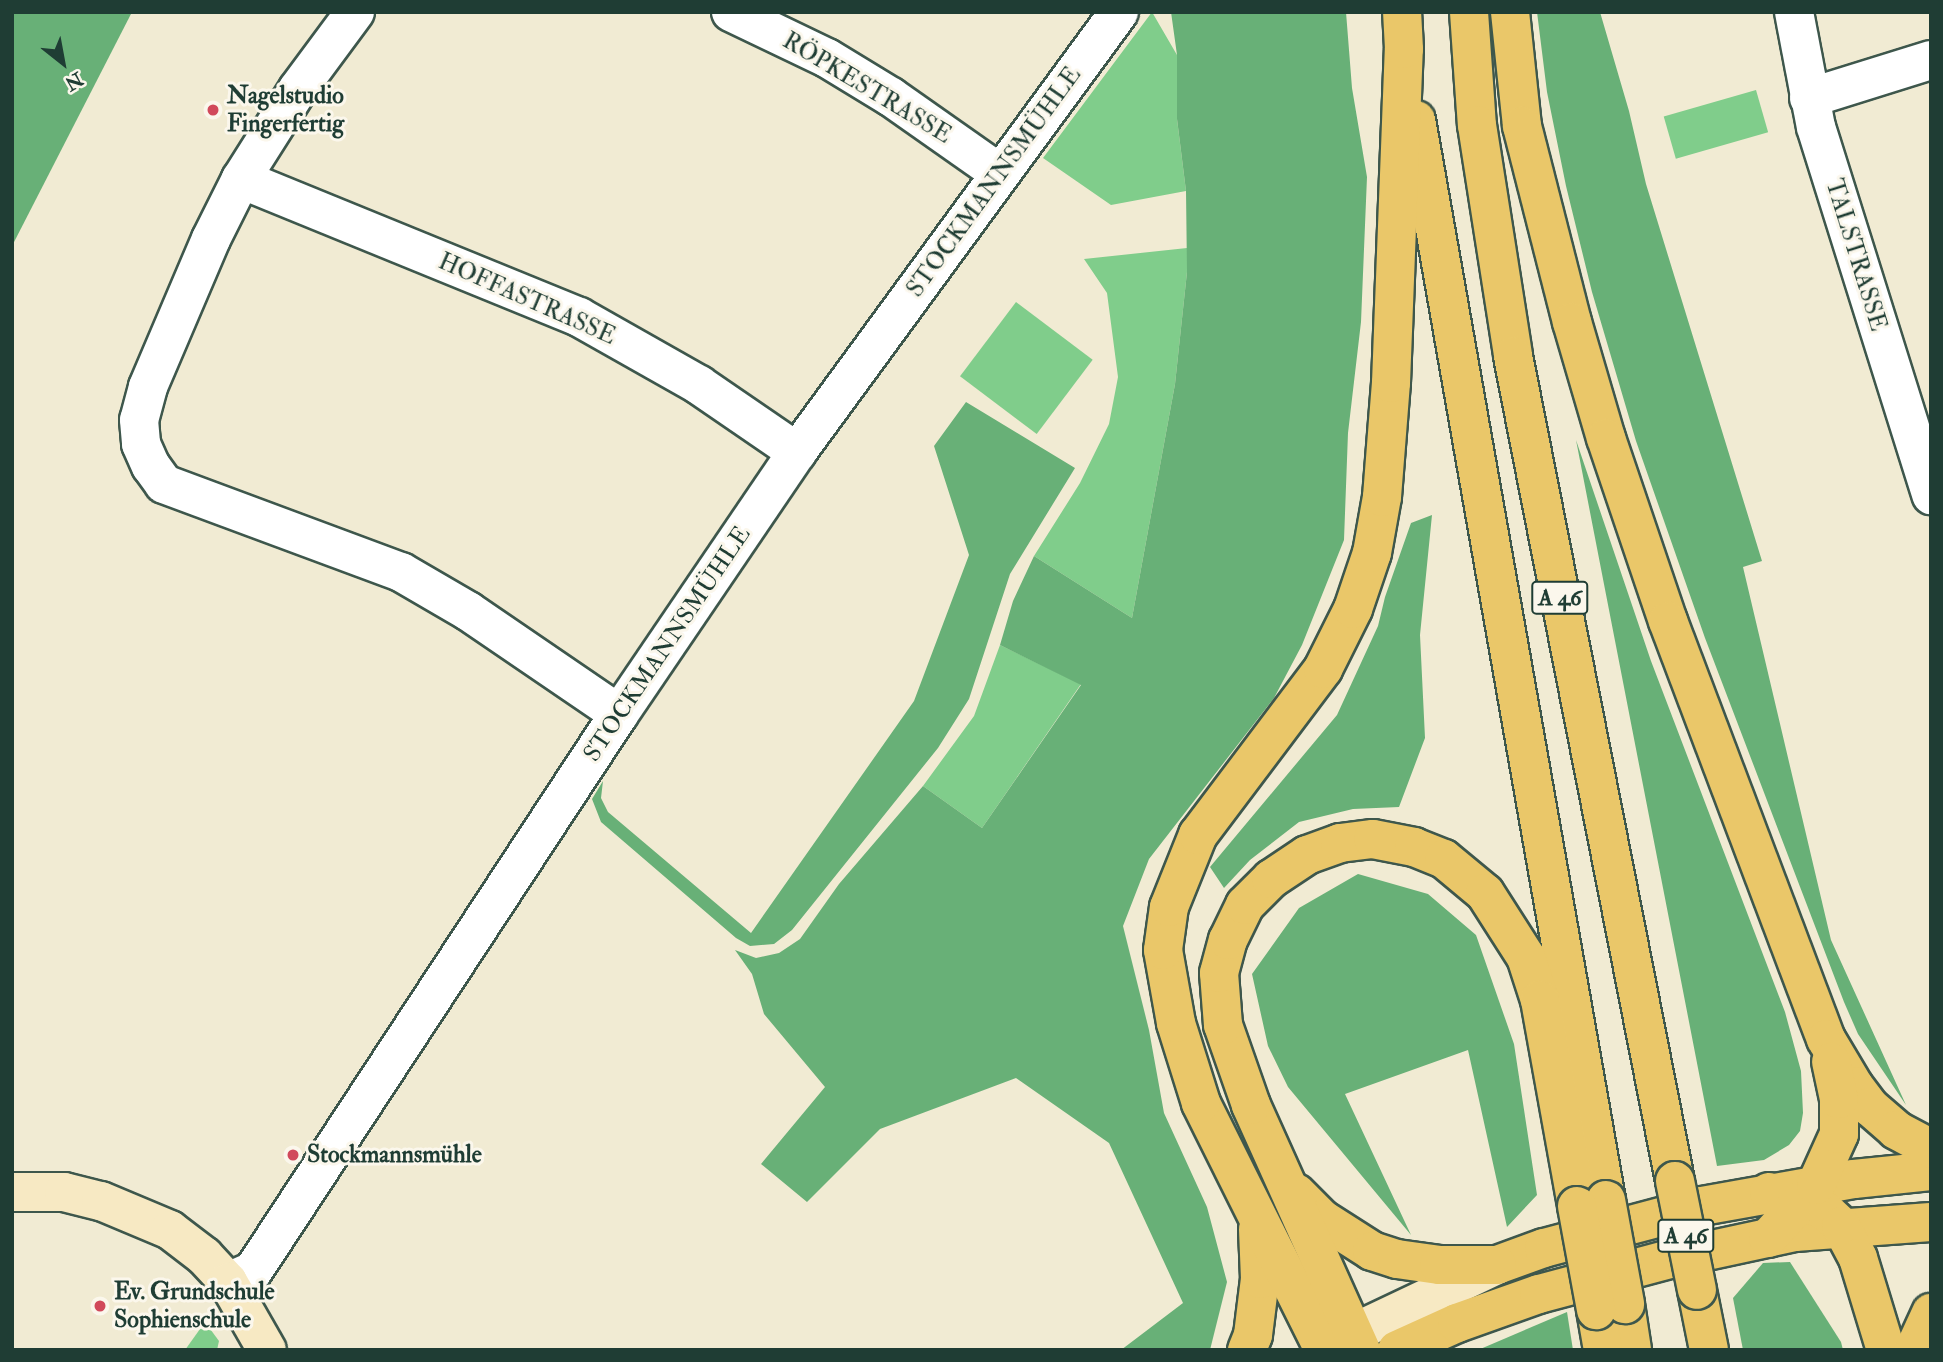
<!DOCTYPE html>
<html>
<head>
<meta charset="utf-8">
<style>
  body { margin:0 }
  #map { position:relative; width:1943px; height:1362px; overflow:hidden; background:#f1ebd3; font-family:"IM FELL Double Pica",serif }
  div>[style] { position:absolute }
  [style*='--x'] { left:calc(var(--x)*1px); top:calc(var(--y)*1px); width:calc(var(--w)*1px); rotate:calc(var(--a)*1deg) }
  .green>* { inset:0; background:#80cd8b; transform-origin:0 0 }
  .forest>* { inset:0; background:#68b077 }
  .roads { filter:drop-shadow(2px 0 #3e574c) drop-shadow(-2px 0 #3e574c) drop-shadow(0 2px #3e574c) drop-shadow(0 -2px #3e574c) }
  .street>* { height:38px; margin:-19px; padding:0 19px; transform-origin:19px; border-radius:19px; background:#fff }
  .secondary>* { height:38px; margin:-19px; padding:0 19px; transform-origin:19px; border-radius:19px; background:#f7e9c3 }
  .primary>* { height:38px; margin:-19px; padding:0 19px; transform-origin:19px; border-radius:19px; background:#eac769 }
  .highway>* { height:38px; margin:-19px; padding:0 19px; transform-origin:19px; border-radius:19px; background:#eac769 }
  .bridges { filter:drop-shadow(2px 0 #3e574c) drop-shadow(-2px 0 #3e574c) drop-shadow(0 2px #3e574c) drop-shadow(0 -2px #3e574c) }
  .highway-bridge>* { height:38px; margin:-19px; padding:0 19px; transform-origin:19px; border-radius:19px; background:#eac769 }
  .dots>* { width:19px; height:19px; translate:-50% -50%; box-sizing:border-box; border:4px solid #fbf7ec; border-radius:50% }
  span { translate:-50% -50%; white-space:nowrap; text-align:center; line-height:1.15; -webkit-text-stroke:6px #fbf7ec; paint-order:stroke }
  .shield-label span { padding:2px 5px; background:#fbf7ec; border:2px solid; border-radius:5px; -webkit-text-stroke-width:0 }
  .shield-label { font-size:23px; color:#1f3d34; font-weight:700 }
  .street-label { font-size:24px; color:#1f3d34 }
  .poi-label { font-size:24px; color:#1f3d34; font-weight:700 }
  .left { translate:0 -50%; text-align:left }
  .frame { position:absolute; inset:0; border:14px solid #1f3d34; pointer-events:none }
  .north { position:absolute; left:28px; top:28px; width:70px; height:70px; -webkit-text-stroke:5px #fbf7ec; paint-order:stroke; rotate:149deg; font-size:19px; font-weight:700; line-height:28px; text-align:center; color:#1f3d34 }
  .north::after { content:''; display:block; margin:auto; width:24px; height:32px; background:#1f3d34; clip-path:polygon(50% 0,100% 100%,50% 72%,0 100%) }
</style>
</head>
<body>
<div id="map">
  <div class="green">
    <i style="clip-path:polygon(1152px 12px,1177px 55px,1177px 119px,1186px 191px,1111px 205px,1043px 158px)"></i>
    <i style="left:1756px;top:90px;width:44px;height:96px;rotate:74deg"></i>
    <i style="clip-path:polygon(1187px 248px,1187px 272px,1175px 384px,1132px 618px,1034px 556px,1080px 483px,1109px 424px,1118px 377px,1107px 293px,1084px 259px)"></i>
    <i style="left:1016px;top:302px;width:96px;height:93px;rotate:37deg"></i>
    <i style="clip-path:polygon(1000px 645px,1081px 684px,982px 828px,923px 786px,974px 716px)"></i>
    <i style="clip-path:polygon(205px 1322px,219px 1341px,217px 1350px,185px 1350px)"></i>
  </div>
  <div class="forest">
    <i style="clip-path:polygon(12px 12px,132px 12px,12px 246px)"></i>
    <i style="clip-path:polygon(1171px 12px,1346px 12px,1352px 88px,1367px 177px,1361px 322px,1348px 433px,1344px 540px,1302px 645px,1274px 698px,1149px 859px,1123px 926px,1149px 1030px,1164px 1113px,1207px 1207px,1227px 1282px,1210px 1350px,1121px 1350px,1183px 1303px,1109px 1143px,1016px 1078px,880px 1129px,807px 1202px,761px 1164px,825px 1087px,764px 1014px,752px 974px,735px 950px,756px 958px,779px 953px,800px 939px,839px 884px,923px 786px,982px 828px,1081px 685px,1000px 645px,1013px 601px,1034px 556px,1132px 618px,1175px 384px,1187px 272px,1186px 191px,1177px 119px,1177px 55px)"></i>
    <i style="clip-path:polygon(1537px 12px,1600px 12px,1629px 111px,1646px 184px,1762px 561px,1743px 567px,1831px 940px,1906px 1105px,1858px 1034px,1844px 1002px,1705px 638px,1636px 441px,1592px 292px,1566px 186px,1547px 92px)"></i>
    <i style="clip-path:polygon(966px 402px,1075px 468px,1010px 574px,969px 699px,938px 748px,792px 930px,774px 944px,750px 946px,736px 938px,601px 822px,592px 799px,603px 781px,601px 798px,608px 812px,751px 933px,914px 701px,969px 555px,934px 446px)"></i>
    <i style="clip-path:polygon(1576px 440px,1651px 661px,1785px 1012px,1801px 1071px,1803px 1113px,1800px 1131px,1789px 1145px,1764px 1160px,1717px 1166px)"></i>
    <i style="clip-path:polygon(1432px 515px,1420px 635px,1425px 738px,1399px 807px,1353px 809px,1299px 822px,1250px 860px,1224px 888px,1210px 867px,1337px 715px,1378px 626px,1385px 597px,1411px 523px)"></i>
    <i style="clip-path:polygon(1358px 874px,1428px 894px,1476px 935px,1514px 1044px,1537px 1195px,1507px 1227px,1468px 1050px,1345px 1094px,1411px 1235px,1288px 1087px,1268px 1046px,1252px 974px,1299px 908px)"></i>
    <i style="clip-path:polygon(1790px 1262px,1841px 1342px,1843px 1350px,1743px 1350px,1733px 1298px,1763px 1263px)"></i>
    <i style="clip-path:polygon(1567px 1312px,1573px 1350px,1478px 1350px)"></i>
  </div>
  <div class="roads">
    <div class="street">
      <i style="--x:355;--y:12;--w:96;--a:126.5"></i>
      <i style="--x:298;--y:89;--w:107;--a:122.3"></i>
      <i style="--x:241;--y:179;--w:67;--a:116.6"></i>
      <i style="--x:211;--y:239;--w:161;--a:113.1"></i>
      <i style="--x:148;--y:387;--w:34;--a:105"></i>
      <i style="--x:139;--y:420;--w:24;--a:85"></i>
      <i style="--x:141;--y:444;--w:24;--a:66"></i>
      <i style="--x:151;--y:466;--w:22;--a:54"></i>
      <i style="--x:164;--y:484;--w:253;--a:20.4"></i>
      <i style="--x:401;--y:572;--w:78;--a:30.2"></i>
      <i style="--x:468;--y:611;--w:183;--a:34.3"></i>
      <i style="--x:731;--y:12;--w:106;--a:25.6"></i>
      <i style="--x:827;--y:58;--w:75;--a:31.4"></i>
      <i style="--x:891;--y:97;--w:132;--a:35.1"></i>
      <i style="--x:1794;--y:12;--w:117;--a:79.2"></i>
      <i style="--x:1816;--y:127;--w:386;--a:72.6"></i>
      <i style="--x:1809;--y:98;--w:128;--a:-17.3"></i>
      <i style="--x:241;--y:179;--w:365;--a:22.2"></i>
      <i style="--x:579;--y:317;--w:138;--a:29.5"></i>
      <i style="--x:699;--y:385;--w:119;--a:34.4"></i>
      <i style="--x:228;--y:1282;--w:27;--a:-24"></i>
      <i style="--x:253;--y:1271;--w:666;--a:-56.69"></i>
      <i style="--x:619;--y:714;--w:317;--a:-55.8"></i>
      <i style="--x:797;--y:452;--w:545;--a:-53.8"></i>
    </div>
    <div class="secondary">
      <i style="--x:12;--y:1192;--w:52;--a:0"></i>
      <i style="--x:64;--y:1192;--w:38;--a:14"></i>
      <i style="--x:101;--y:1201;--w:75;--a:22.8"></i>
      <i style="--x:170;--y:1230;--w:43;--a:37.4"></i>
      <i style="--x:204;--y:1256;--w:35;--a:47"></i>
      <i style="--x:228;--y:1282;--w:78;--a:60.2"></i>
      <i style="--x:1324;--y:1347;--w:191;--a:-25.4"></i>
    </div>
    <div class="primary">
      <i style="--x:1497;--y:1265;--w:50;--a:-19.9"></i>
      <i style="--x:1544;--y:1248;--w:163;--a:-14.9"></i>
      <i style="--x:1702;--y:1206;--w:154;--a:-10.1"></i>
      <i style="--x:1854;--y:1179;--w:77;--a:-5.9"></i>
      <i style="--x:1397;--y:1350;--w:66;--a:-24.2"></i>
      <i style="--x:1457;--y:1323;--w:87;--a:-19.5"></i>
      <i style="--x:1539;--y:1294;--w:136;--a:-15"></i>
      <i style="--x:1670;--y:1259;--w:128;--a:-12.2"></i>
      <i style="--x:1795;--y:1232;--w:136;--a:-4.2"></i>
    </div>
    <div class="highway">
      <i style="--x:1469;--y:12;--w:113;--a:86"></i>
      <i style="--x:1477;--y:125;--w:234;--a:81.1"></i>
      <i style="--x:1513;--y:356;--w:841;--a:78.89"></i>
      <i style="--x:1510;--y:12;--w:115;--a:84"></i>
      <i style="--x:1522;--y:126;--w:202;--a:75.7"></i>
      <i style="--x:1572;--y:322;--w:121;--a:73.7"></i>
      <i style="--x:1606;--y:438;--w:193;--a:71.3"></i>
      <i style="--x:1668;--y:621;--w:447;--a:69.3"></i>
      <i style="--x:1826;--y:1039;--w:55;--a:59.2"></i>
      <i style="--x:1854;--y:1086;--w:26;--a:53"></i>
      <i style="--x:1870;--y:1107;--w:35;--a:41"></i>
      <i style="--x:1896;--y:1130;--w:40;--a:28"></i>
      <i style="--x:1416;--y:120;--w:1097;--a:80.02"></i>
      <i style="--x:1769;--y:1192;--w:58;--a:18.1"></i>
      <i style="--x:1824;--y:1210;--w:23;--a:43"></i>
      <i style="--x:1841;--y:1226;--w:36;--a:62"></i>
      <i style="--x:1858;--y:1258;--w:96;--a:73.1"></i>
      <i style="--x:1296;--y:1193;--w:37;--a:45"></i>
      <i style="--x:1322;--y:1219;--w:59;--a:32.6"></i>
      <i style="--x:1372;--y:1251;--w:26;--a:18"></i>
      <i style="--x:1397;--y:1259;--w:42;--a:8.1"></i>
      <i style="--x:1439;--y:1265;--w:58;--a:0"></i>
      <i style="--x:1768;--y:1238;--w:72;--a:-47.8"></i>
      <i style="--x:1816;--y:1185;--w:56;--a:-65.7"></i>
      <i style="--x:1839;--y:1134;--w:35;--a:-90"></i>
      <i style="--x:1839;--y:1099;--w:38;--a:-102"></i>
      <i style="--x:1697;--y:1290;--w:61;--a:78.7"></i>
      <i style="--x:1625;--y:1304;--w:47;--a:81.3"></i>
      <i style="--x:1596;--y:1310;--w:41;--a:80.1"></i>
      <i style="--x:1247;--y:1350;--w:16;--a:-68"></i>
      <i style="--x:1253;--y:1335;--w:56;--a:-82.9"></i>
      <i style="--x:1260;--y:1279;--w:50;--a:-92.3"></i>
      <i style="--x:1324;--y:1350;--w:276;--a:-116.5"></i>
      <i style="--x:1201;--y:1103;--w:84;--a:-107.4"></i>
      <i style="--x:1176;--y:1023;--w:74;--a:-100.1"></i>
      <i style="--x:1163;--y:950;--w:43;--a:-82.1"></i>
      <i style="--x:1169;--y:907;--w:78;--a:-68.1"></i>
      <i style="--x:1198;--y:835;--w:208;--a:-53"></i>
      <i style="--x:1323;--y:669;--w:67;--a:-63.4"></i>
      <i style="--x:1353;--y:609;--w:59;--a:-71.3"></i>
      <i style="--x:1372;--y:553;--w:57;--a:-79.9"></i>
      <i style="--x:1382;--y:497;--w:114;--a:-85.5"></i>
      <i style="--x:1391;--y:383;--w:334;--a:-87.8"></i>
      <i style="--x:1404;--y:49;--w:37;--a:-93"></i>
      <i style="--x:1361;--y:1350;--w:269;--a:-114.2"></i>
      <i style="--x:1251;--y:1105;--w:85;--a:-109.3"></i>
      <i style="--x:1223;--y:1025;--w:52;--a:-94.4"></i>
      <i style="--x:1219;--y:973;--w:34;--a:-75"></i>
      <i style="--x:1228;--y:940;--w:39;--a:-64"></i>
      <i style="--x:1245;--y:905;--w:37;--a:-45"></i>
      <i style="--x:1271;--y:879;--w:43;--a:-33.7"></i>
      <i style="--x:1307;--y:855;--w:35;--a:-20"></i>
      <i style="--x:1340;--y:843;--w:33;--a:-7"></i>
      <i style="--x:1373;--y:839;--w:42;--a:11"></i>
      <i style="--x:1414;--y:847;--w:32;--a:22"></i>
      <i style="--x:1444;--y:859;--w:53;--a:39.7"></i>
      <i style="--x:1485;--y:893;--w:76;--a:57.4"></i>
      <i style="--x:1526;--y:957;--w:45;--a:72"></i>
      <i style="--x:1540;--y:1000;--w:209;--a:79.8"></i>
      <i style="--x:1914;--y:1350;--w:41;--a:-65.3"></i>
    </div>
  </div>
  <div class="bridges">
    <div class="highway-bridge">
      <i style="--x:1675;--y:1181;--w:111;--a:78.6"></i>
      <i style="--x:1606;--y:1200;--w:106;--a:79.6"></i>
      <i style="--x:1577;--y:1206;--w:106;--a:79.6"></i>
    </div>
  </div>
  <div class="dots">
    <i style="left:213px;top:110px;background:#d1495b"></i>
    <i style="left:293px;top:1155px;background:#d1495b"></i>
    <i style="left:100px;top:1306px;background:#d1495b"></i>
  </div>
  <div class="shield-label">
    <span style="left:1560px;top:598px">A 46</span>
    <span style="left:1686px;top:1236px">A 46</span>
  </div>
  <div class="street-label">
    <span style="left:867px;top:88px;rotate:31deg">RÖPKESTRASSE</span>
    <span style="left:994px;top:182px;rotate:-54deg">STOCKMANNSMÜHLE</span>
    <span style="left:1856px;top:255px;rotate:73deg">TALSTRASSE</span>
    <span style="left:527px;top:299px;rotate:24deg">HOFFASTRASSE</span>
    <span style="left:667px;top:644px;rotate:-56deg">STOCKMANNSMÜHLE</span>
  </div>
  <div class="poi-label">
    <span class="left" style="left:227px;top:110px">Nagelstudio<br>Fingerfertig</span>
    <span class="left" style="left:307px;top:1155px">Stockmannsmühle</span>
    <span class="left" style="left:114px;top:1306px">Ev. Grundschule<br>Sophienschule</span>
  </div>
  <div class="frame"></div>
  <div class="north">N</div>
</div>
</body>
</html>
